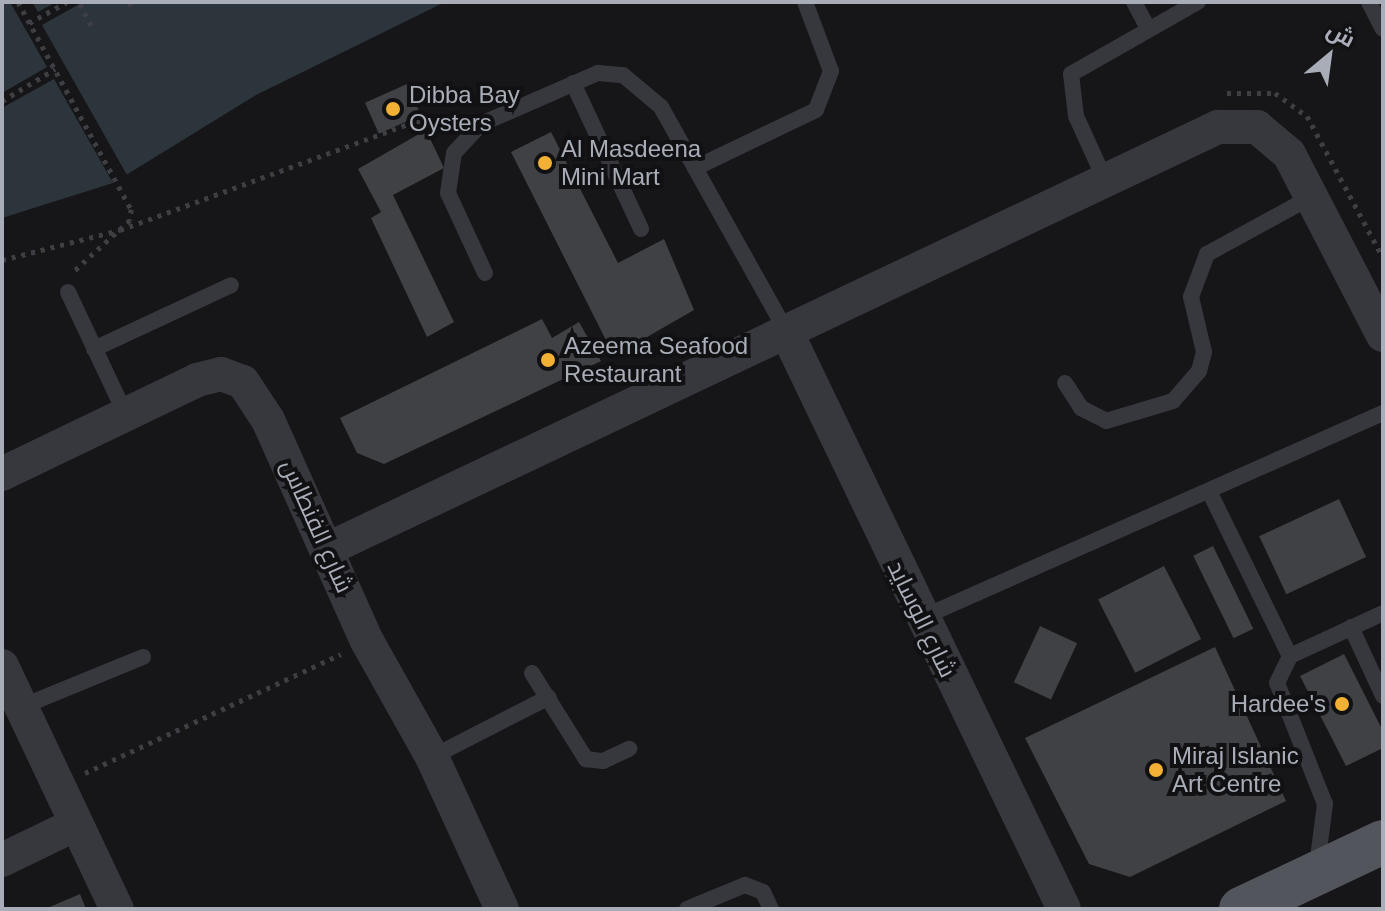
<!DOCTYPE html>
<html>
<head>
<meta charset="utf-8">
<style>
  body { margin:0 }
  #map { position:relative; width:1385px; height:911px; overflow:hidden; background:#161618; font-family:Helvetica,Cairo,sans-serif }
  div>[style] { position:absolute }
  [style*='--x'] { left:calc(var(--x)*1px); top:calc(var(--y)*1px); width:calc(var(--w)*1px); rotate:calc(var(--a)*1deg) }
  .water>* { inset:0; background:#2c353c }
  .pier>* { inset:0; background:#161618 }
  .building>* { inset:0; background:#404145; transform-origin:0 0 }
  .path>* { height:5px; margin-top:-2.5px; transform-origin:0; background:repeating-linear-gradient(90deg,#3d3f44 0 4px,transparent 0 10px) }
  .service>* { height:16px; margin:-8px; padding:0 8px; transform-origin:8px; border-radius:8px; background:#37383d }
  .minor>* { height:34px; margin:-17px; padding:0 17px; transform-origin:17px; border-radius:17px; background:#37383d }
  .primary>* { height:44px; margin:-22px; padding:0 22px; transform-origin:22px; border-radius:22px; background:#53555c }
  .dots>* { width:22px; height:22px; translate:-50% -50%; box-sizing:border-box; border:4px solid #111113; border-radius:50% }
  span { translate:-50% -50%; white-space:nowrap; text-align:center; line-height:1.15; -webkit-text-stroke:8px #111113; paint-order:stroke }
  .poi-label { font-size:24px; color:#a8adb8 }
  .left { translate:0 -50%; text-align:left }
  .right { translate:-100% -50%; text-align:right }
  .street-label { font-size:24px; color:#a8adb8 }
  .frame { position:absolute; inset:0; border:4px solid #a8adb8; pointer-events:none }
  .north { position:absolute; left:1289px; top:16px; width:80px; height:80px; -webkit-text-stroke:6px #111113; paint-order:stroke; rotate:29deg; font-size:22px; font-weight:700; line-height:32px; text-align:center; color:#a8adb8 }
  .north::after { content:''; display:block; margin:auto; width:28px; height:36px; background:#a8adb8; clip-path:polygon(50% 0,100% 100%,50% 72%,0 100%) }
</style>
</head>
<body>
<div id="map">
  <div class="water">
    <i style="clip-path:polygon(2px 2px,445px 2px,256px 95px,113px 183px,2px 218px)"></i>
  </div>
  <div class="pier">
    <i style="clip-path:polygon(10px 2px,32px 2px,38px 12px,56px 2px,83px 2px,42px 25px,127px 175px,113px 183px,54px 79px,2px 108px,2px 93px,47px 67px)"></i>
  </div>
  <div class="building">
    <i style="left:407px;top:84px;width:34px;height:46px;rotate:66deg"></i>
    <i style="clip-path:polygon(426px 130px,444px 168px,393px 195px,454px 322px,427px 337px,371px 218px,381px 212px,358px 169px)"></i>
    <i style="clip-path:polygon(551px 132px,618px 263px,664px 239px,694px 310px,614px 356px,511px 152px)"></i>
    <i style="clip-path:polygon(542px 319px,552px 338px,579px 322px,601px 361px,384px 464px,357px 453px,340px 418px)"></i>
    <i style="left:1339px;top:499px;width:64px;height:88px;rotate:65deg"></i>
    <i style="left:1213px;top:546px;width:92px;height:22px;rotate:64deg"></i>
    <i style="left:1164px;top:566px;width:82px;height:74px;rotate:63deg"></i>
    <i style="left:1040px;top:626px;width:41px;height:62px;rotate:25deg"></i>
    <i style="clip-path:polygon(1215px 647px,1286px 801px,1130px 877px,1089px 864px,1025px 738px)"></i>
    <i style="clip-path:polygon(1344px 654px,1383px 731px,1383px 748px,1346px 766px,1300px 676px)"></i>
    <i style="clip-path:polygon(80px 894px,86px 909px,45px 909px)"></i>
  </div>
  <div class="path">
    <i style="--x:18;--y:2;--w:236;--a:61.4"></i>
    <i style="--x:131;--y:209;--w:11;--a:95"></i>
    <i style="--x:130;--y:220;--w:76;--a:137.7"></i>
    <i style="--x:129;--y:2;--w:4;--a:63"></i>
    <i style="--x:80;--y:4;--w:28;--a:63"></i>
    <i style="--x:29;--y:23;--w:43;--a:-28.9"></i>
    <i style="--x:1227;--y:93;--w:48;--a:0"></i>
    <i style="--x:1275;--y:93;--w:39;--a:36"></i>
    <i style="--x:1307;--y:116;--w:161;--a:61.8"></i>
    <i style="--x:2;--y:101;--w:62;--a:-31.1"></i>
    <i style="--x:2;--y:260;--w:122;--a:-14.3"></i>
    <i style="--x:120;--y:230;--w:315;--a:-20.2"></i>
    <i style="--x:416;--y:121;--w:36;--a:3"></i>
    <i style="--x:85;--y:773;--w:282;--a:-24.9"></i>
  </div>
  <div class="service">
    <i style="--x:1134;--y:2;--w:30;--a:62"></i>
    <i style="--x:1369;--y:2;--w:30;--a:63"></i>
    <i style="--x:573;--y:83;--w:161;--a:65"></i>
    <i style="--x:695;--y:168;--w:134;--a:-25.6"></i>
    <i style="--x:816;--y:110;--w:42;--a:-69"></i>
    <i style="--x:831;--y:71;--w:74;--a:-110.6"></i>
    <i style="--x:1105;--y:180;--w:70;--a:-114.4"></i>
    <i style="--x:1076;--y:116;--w:42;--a:-96.8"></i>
    <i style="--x:1071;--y:74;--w:146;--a:-29.6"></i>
    <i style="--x:485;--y:273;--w:88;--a:-114.8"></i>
    <i style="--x:448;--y:193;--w:40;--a:-81.5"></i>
    <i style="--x:454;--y:153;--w:40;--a:-47"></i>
    <i style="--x:481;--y:124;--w:128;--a:-23.6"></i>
    <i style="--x:598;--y:73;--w:25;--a:5"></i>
    <i style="--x:623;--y:75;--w:50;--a:40.1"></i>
    <i style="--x:661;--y:107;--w:257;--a:60.8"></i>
    <i style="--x:68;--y:292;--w:136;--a:64.8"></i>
    <i style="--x:94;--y:349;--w:151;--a:-25"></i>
    <i style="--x:1065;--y:383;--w:30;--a:57"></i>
    <i style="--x:1081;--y:408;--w:28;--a:27"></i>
    <i style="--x:1106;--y:421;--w:70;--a:-16.6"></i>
    <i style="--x:1173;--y:401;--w:40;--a:-49"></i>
    <i style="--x:1199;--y:371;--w:20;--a:-75"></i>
    <i style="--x:1204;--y:352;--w:57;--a:-103.3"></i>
    <i style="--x:1191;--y:297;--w:46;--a:-69.6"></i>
    <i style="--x:1207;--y:254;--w:119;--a:-28.7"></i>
    <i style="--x:1210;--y:493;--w:182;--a:63.9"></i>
    <i style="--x:921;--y:618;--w:505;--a:-23.93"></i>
    <i style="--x:1351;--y:627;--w:76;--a:65.1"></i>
    <i style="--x:532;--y:673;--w:102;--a:57.9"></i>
    <i style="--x:586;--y:759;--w:17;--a:7"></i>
    <i style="--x:603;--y:761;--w:29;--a:-25"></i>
    <i style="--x:21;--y:707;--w:132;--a:-22.3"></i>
    <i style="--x:432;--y:757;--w:131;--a:-27.1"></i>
    <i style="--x:1317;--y:865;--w:62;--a:-82.5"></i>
    <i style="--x:1325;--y:804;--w:130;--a:-111.6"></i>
    <i style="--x:1277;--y:683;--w:30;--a:-64"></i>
    <i style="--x:1290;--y:656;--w:102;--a:-24.8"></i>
    <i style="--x:687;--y:909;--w:63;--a:-22.5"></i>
    <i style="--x:745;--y:885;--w:19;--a:21"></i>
    <i style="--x:763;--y:892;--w:19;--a:65"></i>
  </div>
  <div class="minor">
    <i style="--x:786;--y:331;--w:641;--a:64.31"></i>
    <i style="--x:2;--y:474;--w:216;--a:-25.7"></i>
    <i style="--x:197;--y:380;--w:25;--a:-14"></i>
    <i style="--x:221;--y:374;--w:23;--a:20"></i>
    <i style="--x:243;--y:382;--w:45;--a:56.7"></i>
    <i style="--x:268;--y:420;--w:242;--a:65.9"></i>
    <i style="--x:367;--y:641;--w:133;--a:60.7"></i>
    <i style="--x:432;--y:757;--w:167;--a:65.3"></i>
    <i style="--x:330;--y:548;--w:983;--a:-25.37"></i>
    <i style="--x:1218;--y:127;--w:39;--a:0"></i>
    <i style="--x:1257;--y:127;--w:42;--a:40.2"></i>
    <i style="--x:1289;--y:154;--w:204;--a:62.6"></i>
    <i style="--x:2;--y:666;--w:269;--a:64.7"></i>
    <i style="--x:2;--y:860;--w:82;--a:-25.9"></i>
  </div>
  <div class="primary">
    <i style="--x:1241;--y:909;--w:157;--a:-25.3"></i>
  </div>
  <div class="dots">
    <i style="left:393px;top:109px;background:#f2b134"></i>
    <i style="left:545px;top:163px;background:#f2b134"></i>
    <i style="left:548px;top:360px;background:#f2b134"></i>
    <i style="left:1342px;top:704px;background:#f2b134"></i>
    <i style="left:1156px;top:770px;background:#f2b134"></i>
  </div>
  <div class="poi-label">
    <span class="left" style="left:409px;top:109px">Dibba Bay<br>Oysters</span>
    <span class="left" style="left:561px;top:163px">Al Masdeena<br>Mini Mart</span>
    <span class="left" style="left:564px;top:360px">Azeema Seafood<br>Restaurant</span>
    <span class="right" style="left:1326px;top:704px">Hardee's</span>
    <span class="left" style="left:1172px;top:770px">Miraj Islanic<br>Art Centre</span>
  </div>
  <div class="street-label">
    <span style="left:317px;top:526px;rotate:66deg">شارع الفنطاس</span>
    <span style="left:922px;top:619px;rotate:64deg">شارع الوسايد</span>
  </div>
  <div class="frame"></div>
  <div class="north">ش</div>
</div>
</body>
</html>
